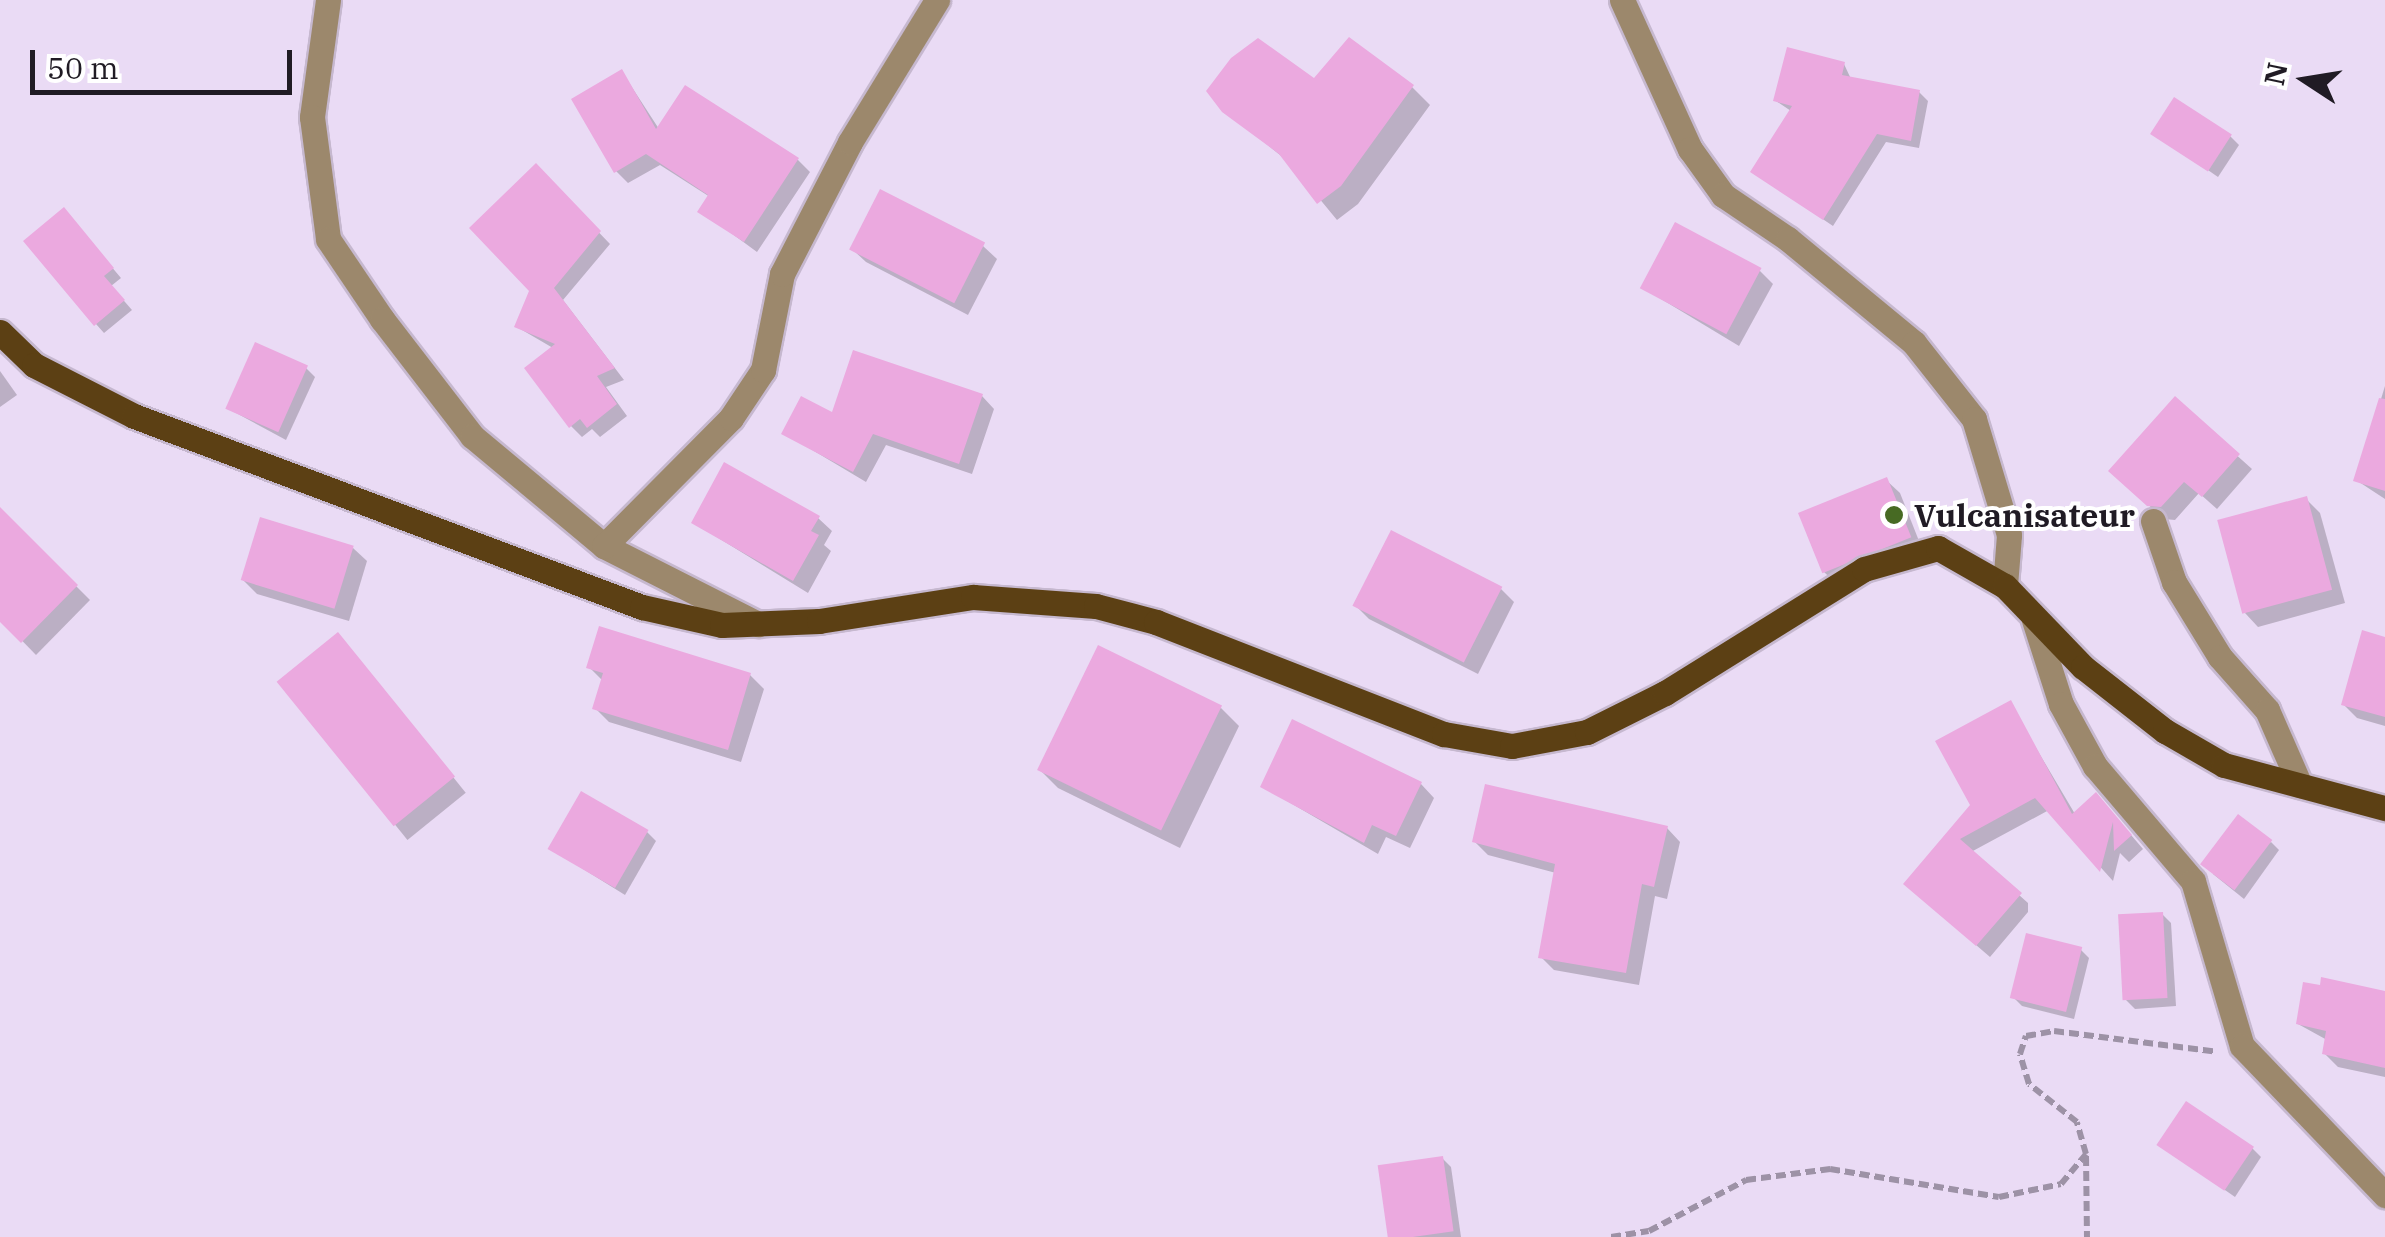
<!DOCTYPE html>
<html>
<head>
<meta charset="utf-8">
<style>
  body { margin:0 }
  #map { position:relative; width:2385px; height:1237px; overflow:hidden; background:#eadbf5; font-family:"IBM Plex Serif",serif }
  div>[style] { position:absolute }
  [style*='--x'] { left:calc(var(--x)*1px); top:calc(var(--y)*1px); width:calc(var(--w)*1px); rotate:calc(var(--a)*1deg) }
  .shadow>* { inset:0; background:#0003; transform-origin:0 0 }
  .building>* { inset:0; background:#eba9df; transform-origin:0 0 }
  .path>* { height:6px; margin-top:-3px; transform-origin:0; background:repeating-linear-gradient(90deg,#9d92a6 0 10px,transparent 0 15px) }
  .roads { filter:drop-shadow(2px 0 #c6b8cf) drop-shadow(-2px 0 #c6b8cf) drop-shadow(0 2px #c6b8cf) drop-shadow(0 -2px #c6b8cf) }
  .minor>* { height:25px; margin:-12.5px; padding:0 12.5px; transform-origin:12.5px; border-radius:12.5px; background:#9c886c }
  .primary>* { height:25px; margin:-12.5px; padding:0 12.5px; transform-origin:12.5px; border-radius:12.5px; background:#5c4014 }
  .dots>* { width:28px; height:28px; translate:-50% -50%; box-sizing:border-box; border:5px solid #fff; border-radius:50% }
  span { translate:-50% -50%; white-space:nowrap; text-align:center; line-height:1.15; -webkit-text-stroke:8px #fff; paint-order:stroke }
  .poi-label { font-size:32px; color:#201b24; font-weight:700 }
  .left { translate:0 -50%; text-align:left }
  .north { position:absolute; left:2255px; top:30px; width:100px; height:100px; -webkit-text-stroke:8px #fff; paint-order:stroke; rotate:282deg; font-size:28px; font-weight:700; line-height:40px; text-align:center; color:#201b24 }
  .north::after { content:''; display:block; margin:auto; width:35px; height:45px; background:#201b24; clip-path:polygon(50% 0,100% 100%,50% 72%,0 100%) }
  .scale { position:absolute; left:30px; top:50px; width:262px; height:45px; box-sizing:border-box; border:5px solid #201b24; border-top:0; padding-left:12px; font-size:30px; line-height:35px; white-space:nowrap; color:#201b24; -webkit-text-stroke:8px #fff; paint-order:stroke }
</style>
</head>
<body>
<div id="map">
  <div class="shadow">
    <i style="clip-path:polygon(1844px 64px,1851px 79px,1919px 92px,1928px 101px,1919px 148px,1886px 142px,1833px 226px,1753px 172px,1791px 111px,1776px 101px)"></i>
    <i style="clip-path:polygon(622px 72px,659px 129px,798px 160px,810px 172px,757px 252px,701px 211px,710px 197px,660px 165px,628px 183px,616px 171px)"></i>
    <i style="clip-path:polygon(1314px 82px,1412px 87px,1430px 105px,1358px 204px,1337px 220px,1290px 163px,1224px 110px)"></i>
    <i style="clip-path:polygon(2154px 133px,2230px 136px,2239px 145px,2218px 177px)"></i>
    <i style="clip-path:polygon(536px 167px,610px 244px,563px 300px,624px 380px,606px 387px,627px 416px,600px 437px,592px 429px,582px 437px,571px 426px,553px 348px,517px 327px,532px 291px)"></i>
    <i style="clip-path:polygon(72px 220px,121px 278px,111px 286px,132px 310px,104px 333px,96px 324px)"></i>
    <i style="clip-path:polygon(983px 246px,997px 259px,968px 315px,866px 262px,852px 249px)"></i>
    <i style="clip-path:polygon(1759px 270px,1773px 284px,1739px 346px,1643px 288px)"></i>
    <i style="clip-path:polygon(306px 368px,315px 377px,286px 440px,227px 408px)"></i>
    <i style="clip-path:polygon(0 371px,17px 395px,0 407px)"></i>
    <i style="clip-path:polygon(2385px 386px,2385px 499px,2356px 480px)"></i>
    <i style="clip-path:polygon(982px 396px,994px 409px,972px 474px,886px 445px,866px 482px,784px 433px,833px 415px)"></i>
    <i style="clip-path:polygon(2175px 400px,2252px 469px,2217px 509px,2199px 493px,2175px 520px,2164px 519px,2125px 484px)"></i>
    <i style="clip-path:polygon(1886px 480px,1900px 493px,1923px 551px,1838px 585px,1824px 572px)"></i>
    <i style="clip-path:polygon(2306px 499px,2320px 513px,2345px 603px,2258px 627px,2245px 613px)"></i>
    <i style="clip-path:polygon(0 510px,90px 600px,36px 655px,0 618px)"></i>
    <i style="clip-path:polygon(818px 518px,832px 531px,824px 545px,831px 551px,808px 593px,694px 523px)"></i>
    <i style="clip-path:polygon(353px 548px,367px 561px,349px 621px,257px 594px,243px 580px)"></i>
    <i style="clip-path:polygon(1501px 589px,1514px 602px,1478px 674px,1369px 619px,1356px 606px)"></i>
    <i style="left:338px;top:635px;width:203px;height:75px;rotate:51deg"></i>
    <i style="clip-path:polygon(2385px 639px,2385px 726px,2357px 718px,2343px 704px)"></i>
    <i style="clip-path:polygon(589px 667px,750px 675px,764px 689px,741px 762px,609px 722px,595px 708px,603px 681px)"></i>
    <i style="clip-path:polygon(2010px 704px,2075px 814px,2108px 808px,2143px 849px,2129px 862px,2120px 853px,2113px 881px,2049px 810px,1971px 852px,2028px 903px,2028px 912px,1990px 957px,1919px 896px,1973px 805px)"></i>
    <i style="clip-path:polygon(1221px 708px,1239px 726px,1180px 848px,1058px 788px,1040px 770px)"></i>
    <i style="clip-path:polygon(1421px 784px,1434px 798px,1410px 848px,1386px 837px,1378px 854px,1263px 787px)"></i>
    <i style="clip-path:polygon(1667px 828px,1680px 842px,1667px 899px,1655px 896px,1639px 985px,1554px 970px,1541px 957px,1556px 873px,1488px 855px,1474px 841px)"></i>
    <i style="clip-path:polygon(647px 832px,656px 841px,625px 895px,551px 849px)"></i>
    <i style="clip-path:polygon(2271px 842px,2279px 850px,2244px 899px,2213px 874px)"></i>
    <i style="clip-path:polygon(2162px 914px,2171px 923px,2176px 1006px,2135px 1009px,2126px 1000px)"></i>
    <i style="clip-path:polygon(2080px 949px,2089px 958px,2074px 1019px,2022px 1006px,2013px 997px)"></i>
    <i style="clip-path:polygon(2385px 993px,2385px 1077px,2338px 1067px,2325px 1054px,2327px 1040px,2298px 1024px)"></i>
    <i style="clip-path:polygon(2160px 1145px,2252px 1148px,2261px 1157px,2235px 1197px)"></i>
    <i style="clip-path:polygon(1442px 1158px,1451px 1167px,1461px 1237px,1392px 1237px,1381px 1168px)"></i>
  </div>
  <div class="building">
    <i style="clip-path:polygon(1349px 37px,1414px 85px,1341px 186px,1317px 204px,1279px 154px,1222px 112px,1206px 91px,1231px 58px,1258px 38px,1314px 78px)"></i>
    <i style="clip-path:polygon(1787px 47px,1845px 62px,1842px 75px,1920px 90px,1911px 141px,1877px 134px,1823px 220px,1750px 172px,1792px 106px,1773px 101px)"></i>
    <i style="clip-path:polygon(622px 69px,656px 129px,685px 85px,799px 158px,744px 242px,697px 212px,708px 195px,646px 154px,614px 173px,571px 99px)"></i>
    <i style="left:2174px;top:97px;width:69px;height:44px;rotate:33deg"></i>
    <i style="clip-path:polygon(536px 163px,601px 231px,554px 288px,615px 368px,597px 376px,617px 404px,587px 428px,580px 419px,569px 428px,524px 368px,555px 344px,514px 327px,529px 291px,469px 228px)"></i>
    <i style="left:880px;top:189px;width:118px;height:68px;rotate:27deg"></i>
    <i style="clip-path:polygon(64px 207px,114px 268px,104px 276px,125px 300px,94px 326px,23px 241px)"></i>
    <i style="left:1675px;top:222px;width:98px;height:75px;rotate:28deg"></i>
    <i style="left:255px;top:342px;width:58px;height:73px;rotate:24deg"></i>
    <i style="clip-path:polygon(853px 350px,983px 394px,959px 464px,873px 434px,853px 472px,781px 434px,801px 396px,832px 412px)"></i>
    <i style="clip-path:polygon(2175px 396px,2240px 454px,2202px 497px,2184px 482px,2161px 507px,2147px 506px,2108px 471px)"></i>
    <i style="clip-path:polygon(2379px 398px,2385px 399px,2385px 491px,2353px 481px)"></i>
    <i style="clip-path:polygon(724px 462px,820px 516px,811px 531px,819px 535px,793px 581px,691px 523px)"></i>
    <i style="left:1887px;top:477px;width:65px;height:96px;rotate:68deg"></i>
    <i style="left:2307px;top:496px;width:97px;height:93px;rotate:75deg"></i>
    <i style="clip-path:polygon(0 507px,78px 585px,21px 643px,0 622px)"></i>
    <i style="left:260px;top:517px;width:98px;height:66px;rotate:17deg"></i>
    <i style="left:1391px;top:530px;width:125px;height:85px;rotate:27deg"></i>
    <i style="clip-path:polygon(599px 626px,751px 673px,728px 750px,592px 709px,603px 673px,586px 668px)"></i>
    <i style="clip-path:polygon(2362px 630px,2385px 637px,2385px 717px,2341px 705px)"></i>
    <i style="left:338px;top:632px;width:186px;height:79px;rotate:51deg"></i>
    <i style="left:1098px;top:645px;width:138px;height:139px;rotate:26deg"></i>
    <i style="clip-path:polygon(2011px 700px,2072px 814px,2096px 792px,2132px 835px,2114px 851px,2113px 822px,2100px 872px,2035px 798px,1960px 839px,2022px 893px,1976px 946px,1903px 884px,1970px 805px,1935px 741px)"></i>
    <i style="clip-path:polygon(1292px 719px,1422px 782px,1396px 836px,1372px 825px,1364px 843px,1260px 787px)"></i>
    <i style="clip-path:polygon(1485px 784px,1668px 826px,1654px 887px,1642px 884px,1626px 973px,1538px 958px,1555px 864px,1472px 842px)"></i>
    <i style="left:581px;top:791px;width:78px;height:67px;rotate:30deg"></i>
    <i style="left:2238px;top:814px;width:43px;height:63px;rotate:37deg"></i>
    <i style="left:2163px;top:912px;width:86px;height:45px;rotate:87deg"></i>
    <i style="left:2026px;top:933px;width:58px;height:67px;rotate:14deg"></i>
    <i style="clip-path:polygon(2321px 977px,2385px 991px,2385px 1068px,2322px 1054px,2326px 1031px,2296px 1024px,2303px 982px,2320px 985px)"></i>
    <i style="left:2186px;top:1101px;width:82px;height:53px;rotate:34deg"></i>
    <i style="left:1443px;top:1156px;width:76px;height:66px;rotate:82deg"></i>
  </div>
  <div class="path">
    <i style="--x:2086;--y:1156;--w:81;--a:89.3"></i>
    <i style="--x:1611;--y:1237;--w:38;--a:-9"></i>
    <i style="--x:1649;--y:1231;--w:110;--a:-27.7"></i>
    <i style="--x:1746;--y:1180;--w:85;--a:-7.5"></i>
    <i style="--x:1830;--y:1169;--w:171;--a:9.4"></i>
    <i style="--x:1999;--y:1197;--w:63;--a:-11.8"></i>
    <i style="--x:2061;--y:1184;--w:39;--a:-50"></i>
    <i style="--x:2086;--y:1154;--w:33;--a:-106"></i>
    <i style="--x:2077;--y:1122;--w:61;--a:-141.6"></i>
    <i style="--x:2029;--y:1084;--w:31;--a:-107"></i>
    <i style="--x:2020;--y:1054;--w:19;--a:-72"></i>
    <i style="--x:2026;--y:1036;--w:28;--a:-10"></i>
    <i style="--x:2054;--y:1031;--w:164;--a:7.3"></i>
  </div>
  <div class="roads">
    <div class="minor">
      <i style="--x:328;--y:0;--w:118;--a:97.8"></i>
      <i style="--x:312;--y:117;--w:123;--a:82.5"></i>
      <i style="--x:328;--y:239;--w:97;--a:56"></i>
      <i style="--x:382;--y:319;--w:148;--a:52.4"></i>
      <i style="--x:472;--y:436;--w:172;--a:39.8"></i>
      <i style="--x:604;--y:546;--w:173;--a:26.9"></i>
      <i style="--x:1622;--y:0;--w:164;--a:65.5"></i>
      <i style="--x:1690;--y:149;--w:57;--a:54.3"></i>
      <i style="--x:1723;--y:195;--w:78;--a:34.1"></i>
      <i style="--x:1788;--y:239;--w:163;--a:39.5"></i>
      <i style="--x:1914;--y:343;--w:97;--a:51.7"></i>
      <i style="--x:1974;--y:419;--w:121;--a:73.2"></i>
      <i style="--x:2009;--y:535;--w:51;--a:94.5"></i>
      <i style="--x:2153;--y:521;--w:65;--a:71"></i>
      <i style="--x:2174;--y:582;--w:88;--a:58.5"></i>
      <i style="--x:2220;--y:657;--w:71;--a:48.4"></i>
      <i style="--x:2267;--y:710;--w:82;--a:66.3"></i>
      <i style="--x:604;--y:546;--w:180;--a:-45.2"></i>
      <i style="--x:731;--y:418;--w:58;--a:-56.3"></i>
      <i style="--x:763;--y:370;--w:98;--a:-78.8"></i>
      <i style="--x:782;--y:274;--w:148;--a:-62.7"></i>
      <i style="--x:850;--y:142;--w:167;--a:-58.5"></i>
      <i style="--x:2034;--y:620;--w:88;--a:72.2"></i>
      <i style="--x:2061;--y:704;--w:71;--a:61.3"></i>
      <i style="--x:2095;--y:766;--w:151;--a:49.6"></i>
      <i style="--x:2193;--y:881;--w:172;--a:73.5"></i>
      <i style="--x:2242;--y:1046;--w:207;--a:46.2"></i>
    </div>
    <div class="primary">
      <i style="--x:0;--y:332;--w:47;--a:44.1"></i>
      <i style="--x:34;--y:365;--w:112;--a:27"></i>
      <i style="--x:134;--y:416;--w:543;--a:20.61"></i>
      <i style="--x:642;--y:607;--w:82;--a:12.7"></i>
      <i style="--x:722;--y:625;--w:97;--a:-2.4"></i>
      <i style="--x:819;--y:621;--w:156;--a:-8.9"></i>
      <i style="--x:973;--y:597;--w:123;--a:4.2"></i>
      <i style="--x:1096;--y:606;--w:62;--a:14.9"></i>
      <i style="--x:1156;--y:622;--w:309;--a:21.3"></i>
      <i style="--x:1444;--y:734;--w:69;--a:10"></i>
      <i style="--x:1512;--y:746;--w:76;--a:-10.6"></i>
      <i style="--x:1587;--y:732;--w:87;--a:-26.6"></i>
      <i style="--x:1665;--y:693;--w:234;--a:-31.9"></i>
      <i style="--x:1864;--y:569;--w:77;--a:-15.8"></i>
      <i style="--x:1938;--y:548;--w:77;--a:29.6"></i>
      <i style="--x:2005;--y:586;--w:112;--a:46.1"></i>
      <i style="--x:2083;--y:667;--w:104;--a:38"></i>
      <i style="--x:2165;--y:731;--w:68;--a:30"></i>
      <i style="--x:2224;--y:765;--w:167;--a:15"></i>
    </div>
  </div>
  <div class="dots">
    <i style="left:1894px;top:515px;background:#476a23"></i>
  </div>
  <div class="poi-label">
    <span class="left" style="left:1914px;top:515px">Vulcanisateur</span>
  </div>
  <div class="north">N</div>
  <div class="scale">50 m</div>
</div>
</body>
</html>
